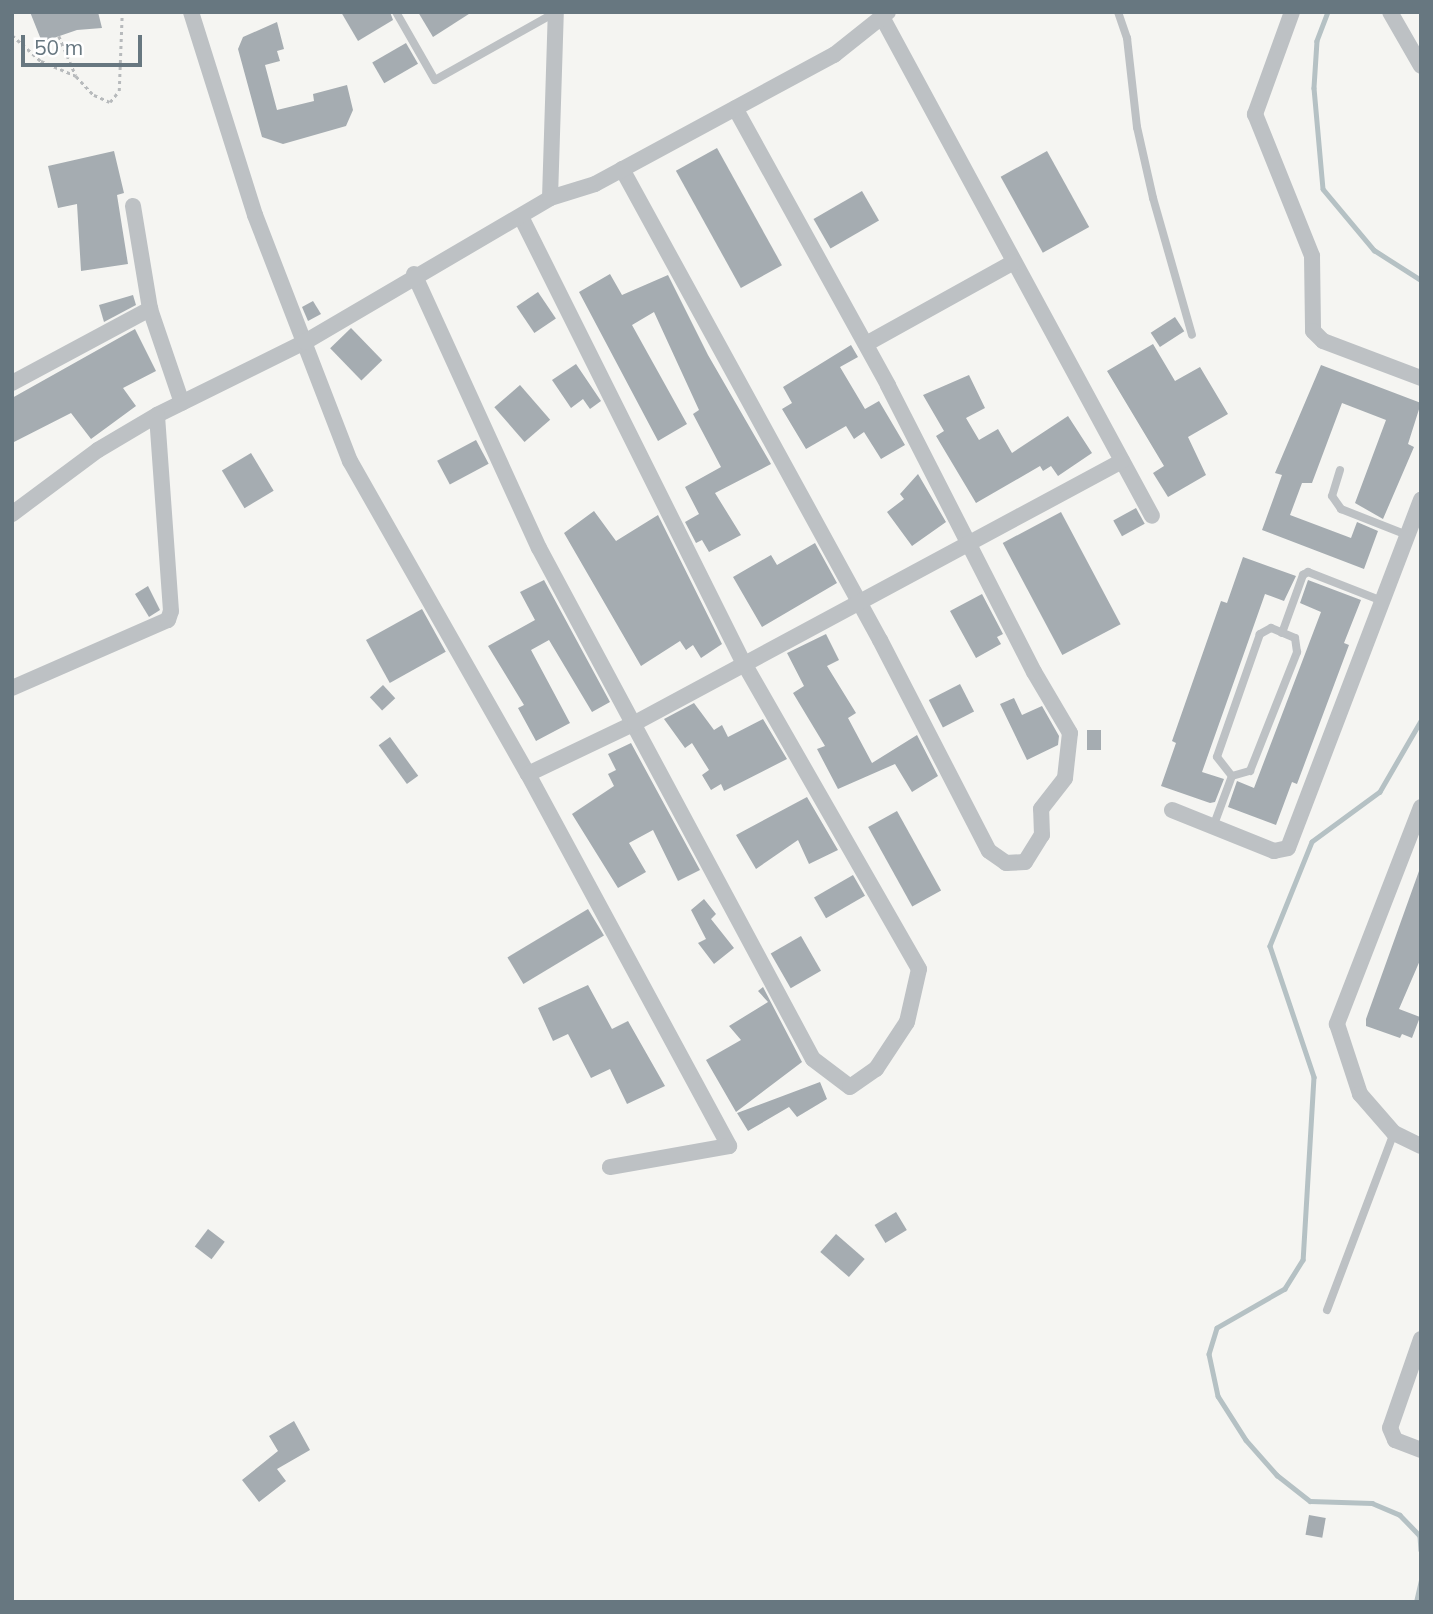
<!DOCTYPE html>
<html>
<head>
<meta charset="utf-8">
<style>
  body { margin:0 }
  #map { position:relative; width:1433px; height:1614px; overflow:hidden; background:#f5f5f2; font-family:Mulish,sans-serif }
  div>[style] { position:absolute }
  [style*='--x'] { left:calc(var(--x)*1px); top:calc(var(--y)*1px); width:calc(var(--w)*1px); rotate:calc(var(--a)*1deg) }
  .stream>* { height:4.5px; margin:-2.25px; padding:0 2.25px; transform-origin:2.25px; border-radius:2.25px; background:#b5c1c4 }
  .building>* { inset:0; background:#a5acb1; transform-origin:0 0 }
  .path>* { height:2.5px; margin-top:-1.25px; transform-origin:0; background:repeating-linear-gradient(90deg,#b7babc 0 3.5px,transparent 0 7px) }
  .service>* { height:8px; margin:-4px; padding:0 4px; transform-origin:4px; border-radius:4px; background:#bdc1c4 }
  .minor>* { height:16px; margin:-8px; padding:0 8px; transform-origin:8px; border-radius:8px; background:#bdc1c4 }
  span { translate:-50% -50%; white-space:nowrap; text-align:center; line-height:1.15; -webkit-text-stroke:7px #fff; paint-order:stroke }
  .frame { position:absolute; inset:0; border:14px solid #677780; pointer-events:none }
  .scale { position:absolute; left:21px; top:35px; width:121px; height:32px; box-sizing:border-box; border:4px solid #677780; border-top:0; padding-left:9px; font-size:21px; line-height:24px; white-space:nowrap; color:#677780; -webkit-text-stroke:5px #fff; paint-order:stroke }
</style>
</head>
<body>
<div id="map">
  <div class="stream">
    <i style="--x:1328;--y:12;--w:31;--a:111"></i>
    <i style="--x:1317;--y:41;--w:47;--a:93.7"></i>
    <i style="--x:1314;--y:88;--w:101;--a:84.9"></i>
    <i style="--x:1323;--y:189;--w:80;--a:50.1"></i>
    <i style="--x:1374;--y:250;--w:56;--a:32.6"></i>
    <i style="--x:1421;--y:721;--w:82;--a:120"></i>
    <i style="--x:1380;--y:792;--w:84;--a:143.7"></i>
    <i style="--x:1312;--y:842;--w:112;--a:112"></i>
    <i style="--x:1270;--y:946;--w:138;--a:71.4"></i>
    <i style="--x:1314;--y:1077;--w:183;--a:93.4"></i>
    <i style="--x:1303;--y:1260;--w:34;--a:122"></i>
    <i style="--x:1285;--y:1289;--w:78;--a:150.2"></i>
    <i style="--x:1217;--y:1328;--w:27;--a:107"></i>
    <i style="--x:1209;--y:1354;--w:43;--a:77.9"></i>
    <i style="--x:1218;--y:1396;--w:52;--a:57.5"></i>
    <i style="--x:1246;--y:1440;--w:47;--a:48.5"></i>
    <i style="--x:1277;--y:1475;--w:42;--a:38.2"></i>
    <i style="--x:1310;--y:1501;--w:62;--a:1.8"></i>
    <i style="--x:1372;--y:1503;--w:30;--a:23"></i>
    <i style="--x:1400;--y:1515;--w:29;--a:46"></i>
    <i style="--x:1420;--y:1536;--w:14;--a:86"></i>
    <i style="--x:1416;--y:1602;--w:22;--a:-77"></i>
  </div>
  <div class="building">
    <i style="clip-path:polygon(30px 12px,98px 12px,102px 28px,77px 30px,42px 42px)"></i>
    <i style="clip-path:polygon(341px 12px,390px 12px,393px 20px,358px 41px)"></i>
    <i style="clip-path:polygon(418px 12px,472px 12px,433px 37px)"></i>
    <i style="clip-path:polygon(277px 22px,284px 49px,277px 51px,280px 61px,265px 65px,277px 110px,314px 101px,313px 94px,347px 85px,353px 110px,346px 126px,283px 144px,262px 137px,238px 49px,243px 37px)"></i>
    <i style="left:406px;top:43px;width:24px;height:39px;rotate:60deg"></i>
    <i style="left:717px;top:148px;width:134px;height:47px;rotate:61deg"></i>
    <i style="clip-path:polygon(114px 151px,124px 193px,117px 195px,128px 264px,81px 271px,77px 204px,58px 208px,48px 166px)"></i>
    <i style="left:1047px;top:151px;width:87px;height:53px;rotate:61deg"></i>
    <i style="left:862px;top:191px;width:34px;height:56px;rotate:60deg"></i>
    <i style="clip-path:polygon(610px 274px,622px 295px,668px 275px,708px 355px,771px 464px,715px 493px,741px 535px,709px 552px,702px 540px,696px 543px,685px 522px,699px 514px,685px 487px,721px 467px,693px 414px,699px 410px,654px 312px,632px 325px,687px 424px,658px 441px,579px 292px)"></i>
    <i style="left:538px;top:292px;width:32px;height:26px;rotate:56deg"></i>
    <i style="clip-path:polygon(133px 295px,136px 305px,104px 322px,99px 305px)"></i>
    <i style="clip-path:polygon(313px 301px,321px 314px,308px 321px,302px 307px)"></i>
    <i style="left:1175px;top:317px;width:17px;height:29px;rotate:57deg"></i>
    <i style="left:351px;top:328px;width:45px;height:29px;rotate:46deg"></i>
    <i style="clip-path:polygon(135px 329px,156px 371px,123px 388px,136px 406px,91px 439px,71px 413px,12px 443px,12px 398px)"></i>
    <i style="clip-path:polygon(1153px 344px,1175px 381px,1200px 367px,1228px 414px,1188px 437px,1206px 475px,1168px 497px,1153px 473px,1164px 466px,1107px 371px)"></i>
    <i style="clip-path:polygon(851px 345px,858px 357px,840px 367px,865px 409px,879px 401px,905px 445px,881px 459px,864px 432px,854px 439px,846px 426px,806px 449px,782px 409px,792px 403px,783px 387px)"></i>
    <i style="clip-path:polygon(576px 364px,601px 401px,590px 409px,583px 399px,571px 408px,552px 380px)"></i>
    <i style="clip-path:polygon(1321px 365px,1421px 403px,1408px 444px,1414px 447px,1383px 519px,1355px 503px,1386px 420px,1342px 403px,1312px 483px,1302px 483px,1290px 515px,1351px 538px,1357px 522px,1378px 531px,1364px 569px,1262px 530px,1282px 475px,1275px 473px)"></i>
    <i style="clip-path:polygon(969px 375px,985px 408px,966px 418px,979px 440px,998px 429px,1012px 453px,1068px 416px,1092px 453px,1058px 476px,1051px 466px,1043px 471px,1040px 466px,976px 503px,936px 436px,944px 431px,923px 395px)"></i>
    <i style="left:520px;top:385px;width:46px;height:34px;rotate:49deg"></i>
    <i style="left:476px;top:440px;width:27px;height:44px;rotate:62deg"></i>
    <i style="left:251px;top:453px;width:44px;height:34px;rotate:59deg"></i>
    <i style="clip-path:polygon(918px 474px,946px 522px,912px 546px,887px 512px,904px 499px,900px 494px)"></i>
    <i style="left:1136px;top:508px;width:18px;height:26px;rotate:61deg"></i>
    <i style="clip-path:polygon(594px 511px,616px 541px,658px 515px,722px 644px,701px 658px,693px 645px,686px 650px,680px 641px,641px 666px,564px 533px)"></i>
    <i style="left:1061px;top:512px;width:127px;height:66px;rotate:62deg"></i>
    <i style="clip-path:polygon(815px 543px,837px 583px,762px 627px,733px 577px,771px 555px,777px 565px)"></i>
    <i style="clip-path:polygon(1243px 557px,1296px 576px,1284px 601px,1265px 594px,1202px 772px,1224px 779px,1215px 802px,1210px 803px,1161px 786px,1176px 743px,1172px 741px,1221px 601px,1227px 603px)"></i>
    <i style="clip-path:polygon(544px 580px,610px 702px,592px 712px,549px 640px,531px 650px,570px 723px,536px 741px,518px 708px,524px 705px,488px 646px,535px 620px,520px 592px)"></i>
    <i style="clip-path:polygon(1308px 580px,1361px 600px,1344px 643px,1349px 645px,1297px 784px,1292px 782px,1276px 825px,1228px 807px,1237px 781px,1254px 788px,1321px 612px,1300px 603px)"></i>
    <i style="clip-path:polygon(148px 586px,160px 610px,149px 617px,135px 594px)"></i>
    <i style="clip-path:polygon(982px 594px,1003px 634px,997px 637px,1001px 644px,976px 658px,950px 611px)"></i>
    <i style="left:422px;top:609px;width:49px;height:64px;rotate:61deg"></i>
    <i style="clip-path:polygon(826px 634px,839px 660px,827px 666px,856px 713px,848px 718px,872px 763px,917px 735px,938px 776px,912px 792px,895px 764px,838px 789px,817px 749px,825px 746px,793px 693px,804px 686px,787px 653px)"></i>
    <i style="left:960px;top:684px;width:31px;height:35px;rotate:63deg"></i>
    <i style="left:383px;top:685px;width:18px;height:18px;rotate:47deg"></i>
    <i style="clip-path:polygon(1014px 698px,1022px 715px,1042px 706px,1059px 736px,1058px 745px,1027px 760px,1000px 704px)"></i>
    <i style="clip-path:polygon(694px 703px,714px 730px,722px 725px,728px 737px,763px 719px,787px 759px,724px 791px,721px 784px,711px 790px,702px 775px,709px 770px,692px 743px,685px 748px,664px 719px)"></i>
    <i style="left:1087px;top:730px;width:14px;height:20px"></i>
    <i style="left:390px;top:737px;width:48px;height:14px;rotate:54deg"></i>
    <i style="clip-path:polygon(631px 743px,700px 870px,678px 881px,653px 830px,629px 843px,646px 872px,618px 888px,572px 814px,614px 786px,608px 774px,616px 770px,608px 754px)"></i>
    <i style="clip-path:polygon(807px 797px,838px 850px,809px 864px,798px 840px,756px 869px,736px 835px)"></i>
    <i style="left:897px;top:811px;width:91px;height:33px;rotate:61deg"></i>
    <i style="clip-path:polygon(1419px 871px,1421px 958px,1399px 1009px,1420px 1017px,1412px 1038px,1402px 1034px,1400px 1038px,1366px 1026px,1366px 1019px)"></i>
    <i style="left:853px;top:875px;width:24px;height:45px;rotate:60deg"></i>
    <i style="clip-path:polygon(704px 899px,716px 914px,711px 919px,734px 948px,714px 964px,698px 943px,706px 939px,691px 910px)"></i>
    <i style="left:588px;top:909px;width:31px;height:94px;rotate:59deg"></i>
    <i style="left:801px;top:936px;width:40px;height:35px;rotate:60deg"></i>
    <i style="clip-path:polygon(588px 985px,612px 1029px,628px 1021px,665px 1086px,627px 1104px,610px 1069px,591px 1078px,568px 1034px,553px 1041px,538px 1008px)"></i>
    <i style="clip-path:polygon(763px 987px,802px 1062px,736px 1112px,706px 1060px,741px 1040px,729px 1026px,768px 1002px,758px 991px)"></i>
    <i style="clip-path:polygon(820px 1082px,827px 1099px,797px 1117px,789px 1107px,748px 1131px,737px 1113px)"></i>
    <i style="left:896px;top:1212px;width:21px;height:25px;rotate:59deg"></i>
    <i style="left:208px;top:1229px;width:21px;height:22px;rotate:37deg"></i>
    <i style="left:836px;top:1234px;width:38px;height:24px;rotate:41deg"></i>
    <i style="clip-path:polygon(294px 1421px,310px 1450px,277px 1469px,286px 1481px,259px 1502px,242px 1480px,278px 1451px,269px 1436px)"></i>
    <i style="left:1309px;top:1515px;width:17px;height:20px;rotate:10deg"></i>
  </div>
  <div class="path">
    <i style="--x:12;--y:35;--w:39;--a:42"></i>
    <i style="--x:41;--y:61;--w:38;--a:23"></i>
    <i style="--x:59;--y:36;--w:43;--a:67"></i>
    <i style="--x:76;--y:76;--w:26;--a:47"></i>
    <i style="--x:94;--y:95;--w:17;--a:24"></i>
    <i style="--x:110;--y:102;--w:14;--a:-51"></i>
    <i style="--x:119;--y:91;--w:79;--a:-87.8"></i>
  </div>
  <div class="service">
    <i style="--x:396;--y:12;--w:78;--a:60.2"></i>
    <i style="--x:435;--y:80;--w:139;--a:-29.3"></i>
    <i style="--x:1118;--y:12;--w:28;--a:71"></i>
    <i style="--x:1127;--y:38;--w:90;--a:83.6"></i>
    <i style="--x:1137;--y:127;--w:73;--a:77.3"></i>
    <i style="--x:1153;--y:198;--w:142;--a:74.1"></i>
    <i style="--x:1340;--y:470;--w:27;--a:107"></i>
    <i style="--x:1332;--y:496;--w:16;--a:55"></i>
    <i style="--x:1341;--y:509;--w:71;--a:21.5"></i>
    <i style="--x:1282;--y:633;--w:62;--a:-70.1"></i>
    <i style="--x:1303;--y:575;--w:6;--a:-31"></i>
    <i style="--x:1308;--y:572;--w:79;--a:21.4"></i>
    <i style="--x:1213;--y:827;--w:54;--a:-69.6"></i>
    <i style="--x:1232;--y:776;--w:19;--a:-16"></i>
    <i style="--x:1250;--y:771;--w:128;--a:-68.4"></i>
    <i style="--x:1297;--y:652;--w:14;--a:-98"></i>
    <i style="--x:1295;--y:638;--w:26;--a:-157"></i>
    <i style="--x:1271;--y:628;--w:13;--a:151"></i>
    <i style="--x:1260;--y:634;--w:130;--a:109.3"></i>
    <i style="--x:1217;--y:757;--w:24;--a:52"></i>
    <i style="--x:1327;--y:1310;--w:189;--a:-69.3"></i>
  </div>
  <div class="minor">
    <i style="--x:191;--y:12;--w:213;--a:72.5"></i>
    <i style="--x:255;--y:215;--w:264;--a:68.9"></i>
    <i style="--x:350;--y:461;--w:360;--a:60.4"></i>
    <i style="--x:528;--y:774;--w:423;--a:61.6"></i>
    <i style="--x:729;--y:1146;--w:121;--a:170"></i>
    <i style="--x:1292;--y:12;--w:109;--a:109.9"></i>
    <i style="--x:1255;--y:114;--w:153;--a:68.1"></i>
    <i style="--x:1312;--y:256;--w:75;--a:89.2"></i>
    <i style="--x:1313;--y:331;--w:14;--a:45"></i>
    <i style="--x:1323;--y:341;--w:105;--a:20.7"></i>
    <i style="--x:1390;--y:12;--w:62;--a:60.1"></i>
    <i style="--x:882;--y:17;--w:567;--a:61.58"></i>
    <i style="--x:622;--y:169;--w:537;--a:61.29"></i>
    <i style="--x:880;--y:640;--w:237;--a:62.7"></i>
    <i style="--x:989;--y:851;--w:21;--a:35"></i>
    <i style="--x:1006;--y:863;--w:19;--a:-3"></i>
    <i style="--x:1025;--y:862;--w:32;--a:-58"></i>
    <i style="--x:1042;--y:835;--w:26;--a:-92"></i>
    <i style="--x:1041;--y:809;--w:39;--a:-52"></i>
    <i style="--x:1065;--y:778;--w:45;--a:-83.7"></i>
    <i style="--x:1070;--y:733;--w:71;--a:-120.5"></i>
    <i style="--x:1034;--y:672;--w:322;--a:-117"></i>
    <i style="--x:888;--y:385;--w:316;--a:-118.9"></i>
    <i style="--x:550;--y:198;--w:186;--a:-88.2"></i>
    <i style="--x:133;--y:206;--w:104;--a:80.6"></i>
    <i style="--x:150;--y:309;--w:99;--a:71.2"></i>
    <i style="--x:414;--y:274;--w:301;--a:65.5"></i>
    <i style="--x:539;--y:548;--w:580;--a:61.8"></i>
    <i style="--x:813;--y:1059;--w:46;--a:37.1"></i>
    <i style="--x:850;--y:1087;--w:32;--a:-35"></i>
    <i style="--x:876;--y:1069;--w:56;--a:-56.6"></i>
    <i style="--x:907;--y:1022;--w:54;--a:-77.2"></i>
    <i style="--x:919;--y:969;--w:352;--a:-119.8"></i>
    <i style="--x:744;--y:664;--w:498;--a:-116.5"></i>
    <i style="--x:866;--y:344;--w:169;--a:-29"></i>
    <i style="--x:12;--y:383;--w:157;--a:-28.2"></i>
    <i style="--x:12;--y:514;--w:107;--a:-36.7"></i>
    <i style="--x:98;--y:450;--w:69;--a:-30.7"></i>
    <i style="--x:157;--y:415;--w:165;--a:-26.3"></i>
    <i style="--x:305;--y:342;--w:284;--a:-30.4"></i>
    <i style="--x:550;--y:198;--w:47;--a:-17.3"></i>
    <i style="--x:595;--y:184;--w:272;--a:-28.4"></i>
    <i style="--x:834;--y:55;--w:69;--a:-38.5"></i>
    <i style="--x:12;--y:688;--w:170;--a:-23.6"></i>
    <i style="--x:168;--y:620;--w:9;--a:-72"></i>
    <i style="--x:171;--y:611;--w:196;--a:-94.1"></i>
    <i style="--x:528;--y:774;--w:119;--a:-25.5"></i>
    <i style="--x:635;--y:723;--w:553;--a:-28.28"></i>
    <i style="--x:1421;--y:807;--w:233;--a:111.2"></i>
    <i style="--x:1337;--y:1024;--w:74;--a:71.8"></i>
    <i style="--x:1360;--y:1094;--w:52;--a:48.9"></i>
    <i style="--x:1394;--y:1133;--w:30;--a:26"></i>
    <i style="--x:1172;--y:810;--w:110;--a:21.9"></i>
    <i style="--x:1274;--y:851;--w:14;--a:-12"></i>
    <i style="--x:1288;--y:848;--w:373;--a:-69.1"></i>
    <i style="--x:1421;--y:1339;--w:94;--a:109.2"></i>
    <i style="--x:1390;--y:1428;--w:13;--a:67"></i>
    <i style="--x:1395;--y:1440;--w:28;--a:21"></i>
  </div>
  <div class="frame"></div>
  <div class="scale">50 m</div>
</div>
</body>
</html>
